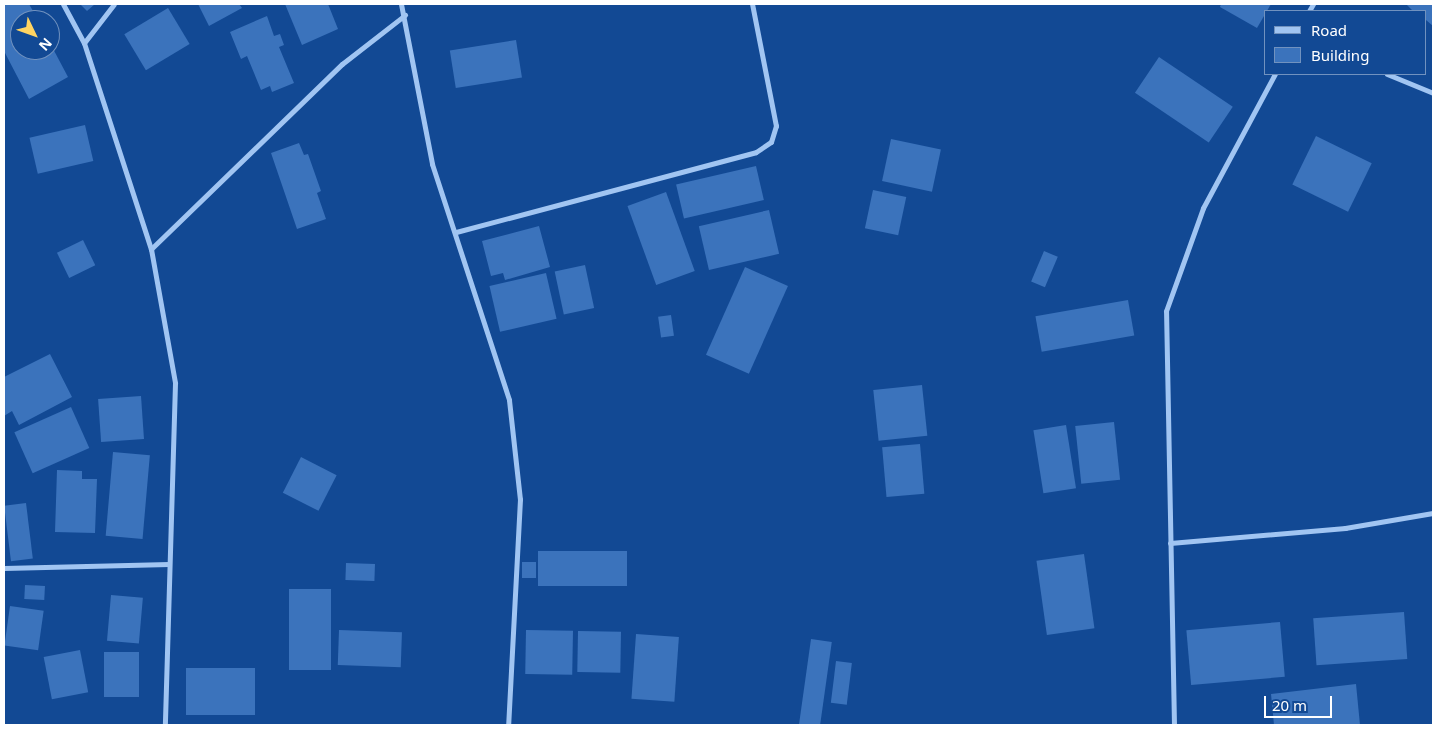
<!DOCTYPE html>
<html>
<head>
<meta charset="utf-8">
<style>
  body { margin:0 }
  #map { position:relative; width:1437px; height:729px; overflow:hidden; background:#124994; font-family:"Noto Sans",sans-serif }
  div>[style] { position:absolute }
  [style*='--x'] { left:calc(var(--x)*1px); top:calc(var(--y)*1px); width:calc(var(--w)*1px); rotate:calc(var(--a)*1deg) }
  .building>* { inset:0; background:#3b73bc; transform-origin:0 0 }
  .minor>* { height:5px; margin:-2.5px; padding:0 2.5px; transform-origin:2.5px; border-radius:2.5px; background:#a1c5f2 }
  span { translate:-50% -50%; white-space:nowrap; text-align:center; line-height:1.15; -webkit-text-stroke:5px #124994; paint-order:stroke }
  .frame { position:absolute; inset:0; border:5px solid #fff; pointer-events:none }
  .legend { position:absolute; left:1264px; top:10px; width:162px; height:65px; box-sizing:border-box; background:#124994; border:1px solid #7192bf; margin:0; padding:6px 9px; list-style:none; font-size:15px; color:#fff }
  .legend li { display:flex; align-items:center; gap:10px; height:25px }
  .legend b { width:25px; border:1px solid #7192bf }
  .north { position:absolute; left:10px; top:10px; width:50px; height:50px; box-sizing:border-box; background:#124994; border:1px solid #7192bf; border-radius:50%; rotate:132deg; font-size:14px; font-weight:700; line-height:20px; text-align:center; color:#fff }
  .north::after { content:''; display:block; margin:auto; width:18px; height:22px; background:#ffd462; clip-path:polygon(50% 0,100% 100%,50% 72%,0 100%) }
  .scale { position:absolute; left:1264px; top:696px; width:68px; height:22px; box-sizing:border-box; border:2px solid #fff; border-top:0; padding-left:6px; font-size:15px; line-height:18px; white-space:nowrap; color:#fff; -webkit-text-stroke:4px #124994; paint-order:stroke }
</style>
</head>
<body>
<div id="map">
  <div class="building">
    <i style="clip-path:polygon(4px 4px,29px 4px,38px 20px,20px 20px,20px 50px,50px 50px,50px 43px,68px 77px,29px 99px,4px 51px)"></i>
    <i style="clip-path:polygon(80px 4px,95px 4px,87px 11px)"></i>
    <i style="clip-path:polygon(198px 4px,239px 4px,242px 8px,209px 26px)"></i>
    <i style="clip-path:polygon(285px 4px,328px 4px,338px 29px,302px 45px)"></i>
    <i style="clip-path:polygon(1221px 4px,1271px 4px,1257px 28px,1220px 7px)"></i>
    <i style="clip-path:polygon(1406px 4px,1433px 4px,1433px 26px,1426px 20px,1426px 11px,1413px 11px)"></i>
    <i style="left:168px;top:8px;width:42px;height:51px;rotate:59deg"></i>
    <i style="clip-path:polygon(267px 16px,274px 36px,280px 34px,284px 45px,279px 47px,294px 83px,272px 92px,270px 86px,261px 90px,247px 56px,241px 59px,230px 32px)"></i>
    <i style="left:516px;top:40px;width:38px;height:67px;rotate:81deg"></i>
    <i style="left:1159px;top:57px;width:89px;height:43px;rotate:34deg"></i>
    <i style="left:85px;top:125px;width:37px;height:57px;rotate:77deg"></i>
    <i style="left:1316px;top:136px;width:62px;height:54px;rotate:26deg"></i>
    <i style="left:891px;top:139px;width:51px;height:43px;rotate:12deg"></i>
    <i style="clip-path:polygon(299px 143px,304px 155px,308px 154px,321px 191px,317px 193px,326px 219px,297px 229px,271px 153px)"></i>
    <i style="left:756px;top:166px;width:35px;height:82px;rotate:77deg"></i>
    <i style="left:873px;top:190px;width:34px;height:39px;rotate:12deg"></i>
    <i style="left:666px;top:192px;width:84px;height:41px;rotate:70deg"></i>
    <i style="left:769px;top:210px;width:45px;height:72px;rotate:77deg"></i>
    <i style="clip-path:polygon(539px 226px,550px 267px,505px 280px,503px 273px,491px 276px,482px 241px)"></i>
    <i style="left:83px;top:240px;width:28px;height:29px;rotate:64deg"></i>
    <i style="left:1044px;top:251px;width:15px;height:33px;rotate:23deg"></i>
    <i style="left:585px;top:265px;width:44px;height:31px;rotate:78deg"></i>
    <i style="left:745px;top:267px;width:47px;height:96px;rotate:24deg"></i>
    <i style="left:546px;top:273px;width:47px;height:58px;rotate:77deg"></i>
    <i style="left:1128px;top:300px;width:36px;height:94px;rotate:80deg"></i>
    <i style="left:671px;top:315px;width:21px;height:13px;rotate:82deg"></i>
    <i style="clip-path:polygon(50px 354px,72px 397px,19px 425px,12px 411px,4px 416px,4px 377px)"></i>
    <i style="left:922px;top:385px;width:51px;height:49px;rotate:84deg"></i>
    <i style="left:141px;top:396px;width:43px;height:43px;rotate:86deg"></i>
    <i style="left:71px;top:407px;width:45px;height:62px;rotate:66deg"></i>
    <i style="left:1114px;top:422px;width:58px;height:39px;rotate:84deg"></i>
    <i style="left:1066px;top:425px;width:64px;height:33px;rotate:81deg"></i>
    <i style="left:920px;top:444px;width:50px;height:38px;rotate:85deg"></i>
    <i style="left:113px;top:452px;width:37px;height:84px;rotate:5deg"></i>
    <i style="left:301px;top:457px;width:40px;height:40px;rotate:27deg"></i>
    <i style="clip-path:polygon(57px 470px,82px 471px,82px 479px,97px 479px,95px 533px,55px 532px)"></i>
    <i style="left:26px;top:503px;width:56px;height:22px;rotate:83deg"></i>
    <i style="left:627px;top:551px;width:35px;height:89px;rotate:90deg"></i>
    <i style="left:1084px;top:554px;width:75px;height:48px;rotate:82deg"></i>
    <i style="left:522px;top:562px;width:14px;height:16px"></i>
    <i style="left:346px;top:563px;width:29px;height:17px;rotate:2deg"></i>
    <i style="left:25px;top:585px;width:20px;height:14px;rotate:3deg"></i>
    <i style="left:289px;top:589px;width:42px;height:81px"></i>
    <i style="left:111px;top:595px;width:32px;height:46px;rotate:5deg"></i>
    <i style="left:10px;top:606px;width:34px;height:40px;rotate:8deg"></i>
    <i style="left:1404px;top:612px;width:47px;height:91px;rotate:86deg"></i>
    <i style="left:1280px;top:622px;width:55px;height:94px;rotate:85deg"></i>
    <i style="left:339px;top:630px;width:63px;height:35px;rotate:2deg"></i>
    <i style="left:526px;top:630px;width:47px;height:44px;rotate:1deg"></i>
    <i style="left:578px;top:631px;width:43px;height:41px;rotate:1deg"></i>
    <i style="left:636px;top:634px;width:43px;height:65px;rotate:4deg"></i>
    <i style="left:811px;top:639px;width:21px;height:87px;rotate:8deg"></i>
    <i style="left:80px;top:650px;width:43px;height:37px;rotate:79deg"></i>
    <i style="left:104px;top:652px;width:35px;height:45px"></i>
    <i style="left:836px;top:661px;width:16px;height:42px;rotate:7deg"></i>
    <i style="left:186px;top:668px;width:69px;height:47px"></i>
    <i style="clip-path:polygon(1356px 684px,1360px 725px,1274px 725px,1271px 694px)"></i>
  </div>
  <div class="minor">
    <i style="--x:63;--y:4;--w:44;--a:61.7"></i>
    <i style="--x:84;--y:43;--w:217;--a:72"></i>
    <i style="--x:151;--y:249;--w:136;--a:79.8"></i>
    <i style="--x:175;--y:383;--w:342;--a:91.7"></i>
    <i style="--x:401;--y:4;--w:163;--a:79"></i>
    <i style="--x:432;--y:164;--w:248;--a:71.9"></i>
    <i style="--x:509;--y:400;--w:100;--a:83.7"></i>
    <i style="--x:520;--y:499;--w:226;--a:93"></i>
    <i style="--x:1309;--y:11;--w:8;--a:-60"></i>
    <i style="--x:84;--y:43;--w:49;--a:-52.4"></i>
    <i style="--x:1387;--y:74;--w:50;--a:22.4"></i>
    <i style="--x:456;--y:232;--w:310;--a:-14.9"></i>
    <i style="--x:756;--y:152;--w:18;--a:-34"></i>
    <i style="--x:771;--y:142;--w:17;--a:-73"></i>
    <i style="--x:776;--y:126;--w:124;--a:-101.1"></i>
    <i style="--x:151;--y:249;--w:266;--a:-44.1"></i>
    <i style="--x:342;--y:64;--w:80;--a:-37.9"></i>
    <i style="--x:1170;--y:543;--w:176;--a:-4.9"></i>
    <i style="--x:1345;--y:528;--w:89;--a:-9.7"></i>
    <i style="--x:4;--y:568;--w:165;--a:-1.4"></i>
    <i style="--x:1174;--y:725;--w:414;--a:-91.1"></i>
    <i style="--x:1166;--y:311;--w:109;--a:-70.2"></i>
    <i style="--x:1203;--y:208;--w:152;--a:-61.8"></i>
  </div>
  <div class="frame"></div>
  <ul class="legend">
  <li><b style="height:6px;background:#a1c5f2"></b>Road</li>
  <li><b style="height:14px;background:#3b73bc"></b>Building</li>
  </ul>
  <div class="north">N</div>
  <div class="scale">20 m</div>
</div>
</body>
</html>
